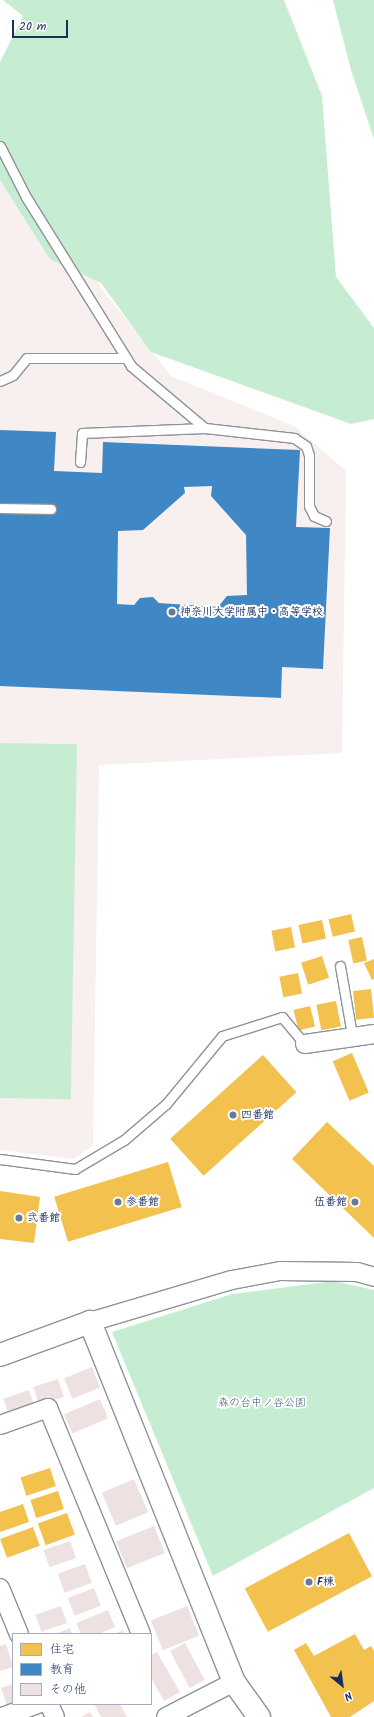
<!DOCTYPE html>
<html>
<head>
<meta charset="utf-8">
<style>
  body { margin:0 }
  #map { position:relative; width:374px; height:1717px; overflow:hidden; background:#fff; font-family:Kalam,"Klee One",sans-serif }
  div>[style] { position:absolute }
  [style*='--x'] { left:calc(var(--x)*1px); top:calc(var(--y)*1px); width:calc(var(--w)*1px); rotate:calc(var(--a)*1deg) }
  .built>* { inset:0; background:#f8efef }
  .green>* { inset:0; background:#c6edd1; transform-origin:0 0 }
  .homes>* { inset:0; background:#f2c14e; transform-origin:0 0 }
  .schools>* { inset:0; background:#3f88c5 }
  .building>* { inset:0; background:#ede2e1; transform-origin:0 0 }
  .roads { filter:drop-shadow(1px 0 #8e929a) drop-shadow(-1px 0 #8e929a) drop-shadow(0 1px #8e929a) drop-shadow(0 -1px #8e929a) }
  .service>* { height:9px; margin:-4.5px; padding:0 4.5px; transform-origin:4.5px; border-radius:4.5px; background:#fff }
  .minor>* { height:18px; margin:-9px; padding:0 9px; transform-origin:9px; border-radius:9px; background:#fff }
  .tertiary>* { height:22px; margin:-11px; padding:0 11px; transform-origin:11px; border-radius:11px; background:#fff }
  .dots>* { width:11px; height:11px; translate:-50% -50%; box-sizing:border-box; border:2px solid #fff; border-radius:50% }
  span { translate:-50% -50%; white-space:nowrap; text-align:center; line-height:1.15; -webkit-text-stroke:4px #fff; paint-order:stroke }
  .poi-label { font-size:11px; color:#1b2f5e; font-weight:700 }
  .left { translate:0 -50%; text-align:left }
  .right { translate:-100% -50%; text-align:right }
  .park-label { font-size:11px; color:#3a5b72 }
  .legend { position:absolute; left:12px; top:1633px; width:140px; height:72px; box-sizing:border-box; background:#fff; border:1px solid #a4acbf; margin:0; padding:5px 7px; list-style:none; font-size:12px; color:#1b2f5e }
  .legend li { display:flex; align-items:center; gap:8px; height:20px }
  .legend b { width:20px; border:1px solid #a4acbf }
  .north { position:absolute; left:322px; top:1665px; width:40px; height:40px; -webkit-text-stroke:3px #fff; paint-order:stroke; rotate:151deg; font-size:11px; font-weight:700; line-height:16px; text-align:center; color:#1b2f5e }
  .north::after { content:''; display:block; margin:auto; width:14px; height:18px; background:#1b2f5e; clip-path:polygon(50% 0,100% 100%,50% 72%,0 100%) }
  .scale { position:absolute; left:12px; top:20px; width:56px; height:18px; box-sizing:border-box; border:2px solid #1b2f5e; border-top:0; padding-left:5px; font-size:12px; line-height:14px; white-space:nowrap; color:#1b2f5e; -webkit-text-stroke:3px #fff; paint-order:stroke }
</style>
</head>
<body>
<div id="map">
  <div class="built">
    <i style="clip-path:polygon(0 93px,99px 285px,171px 376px,294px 426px,346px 471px,342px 753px,99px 765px,93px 1145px,73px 1159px,0 1150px)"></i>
  </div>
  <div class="green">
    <i style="clip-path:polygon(3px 0,284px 0,322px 96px,336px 277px,374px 328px,374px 419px,351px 424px,151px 352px,101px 283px,50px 259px,0 180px,0 62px,23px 16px)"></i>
    <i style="clip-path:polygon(333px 0,374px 0,374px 139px,351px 70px)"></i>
    <i style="left:0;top:743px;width:77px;height:355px;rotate:1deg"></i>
    <i style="clip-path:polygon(334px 1281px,374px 1290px,374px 1488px,213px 1576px,112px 1332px,232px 1294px)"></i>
  </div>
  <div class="homes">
    <i style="left:351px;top:914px;width:18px;height:23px;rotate:77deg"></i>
    <i style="left:322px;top:920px;width:19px;height:24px;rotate:78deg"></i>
    <i style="left:291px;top:927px;width:21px;height:20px;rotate:79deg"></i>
    <i style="left:362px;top:937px;width:24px;height:14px;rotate:78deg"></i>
    <i style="left:322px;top:956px;width:23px;height:22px;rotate:72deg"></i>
    <i style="clip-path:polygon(374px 959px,374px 979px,372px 980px,364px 963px)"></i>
    <i style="left:298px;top:973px;width:21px;height:19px;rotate:79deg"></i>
    <i style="left:371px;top:989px;width:29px;height:18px;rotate:84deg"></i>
    <i style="left:336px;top:1001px;width:26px;height:20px;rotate:79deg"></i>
    <i style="left:310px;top:1006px;width:21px;height:17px;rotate:76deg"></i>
    <i style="left:352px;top:1053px;width:43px;height:21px;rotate:67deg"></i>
    <i style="left:263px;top:1055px;width:50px;height:125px;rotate:48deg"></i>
    <i style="clip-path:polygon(327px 1122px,374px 1166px,374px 1238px,292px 1159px)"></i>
    <i style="left:168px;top:1162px;width:47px;height:119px;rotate:73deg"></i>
    <i style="clip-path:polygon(0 1191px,40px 1197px,34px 1243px,0 1239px)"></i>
    <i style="left:50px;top:1468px;width:19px;height:31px;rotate:72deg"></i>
    <i style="left:58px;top:1491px;width:19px;height:29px;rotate:72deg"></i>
    <i style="clip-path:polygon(23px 1504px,29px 1522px,0 1532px,0 1512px)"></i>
    <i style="left:67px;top:1513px;width:23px;height:31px;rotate:70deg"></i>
    <i style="left:33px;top:1527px;width:20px;height:35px;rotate:70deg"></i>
    <i style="left:349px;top:1533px;width:49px;height:118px;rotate:62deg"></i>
    <i style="clip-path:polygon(355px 1634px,364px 1650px,371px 1646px,374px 1651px,374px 1701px,350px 1717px,331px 1717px,294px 1650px,306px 1643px,314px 1656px)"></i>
  </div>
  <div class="schools">
    <i style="clip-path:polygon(evenodd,0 430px,56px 432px,54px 471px,102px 473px,103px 442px,300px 450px,296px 527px,330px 528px,323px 669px,282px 667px,281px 698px,0 686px,0 430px,212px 486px,211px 496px,246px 535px,247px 595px,227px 596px,218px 607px,159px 603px,153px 597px,140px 598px,134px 605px,117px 604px,118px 531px,143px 530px,185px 493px,184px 487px,212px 486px)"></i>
  </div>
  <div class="building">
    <i style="left:92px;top:1367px;width:22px;height:30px;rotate:68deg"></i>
    <i style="left:58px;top:1379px;width:19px;height:26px;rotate:72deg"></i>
    <i style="left:29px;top:1390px;width:18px;height:27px;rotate:71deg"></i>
    <i style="left:100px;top:1399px;width:21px;height:39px;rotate:67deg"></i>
    <i style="left:134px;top:1479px;width:36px;height:35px;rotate:67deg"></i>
    <i style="left:154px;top:1526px;width:29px;height:41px;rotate:68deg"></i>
    <i style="left:70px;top:1541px;width:18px;height:28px;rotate:71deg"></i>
    <i style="left:85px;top:1564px;width:20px;height:29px;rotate:70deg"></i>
    <i style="left:94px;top:1588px;width:19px;height:28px;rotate:69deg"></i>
    <i style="left:61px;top:1606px;width:18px;height:27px;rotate:71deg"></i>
    <i style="left:187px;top:1606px;width:32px;height:39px;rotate:68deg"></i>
    <i style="clip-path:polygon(108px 1610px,115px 1627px,99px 1634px,81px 1634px,76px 1623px)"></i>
    <i style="clip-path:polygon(70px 1628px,72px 1634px,55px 1634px)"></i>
    <i style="clip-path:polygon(123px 1630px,125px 1634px,114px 1634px)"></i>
    <i style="left:185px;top:1643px;width:42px;height:17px;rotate:62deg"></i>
    <i style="clip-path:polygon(6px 1644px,13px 1667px,0 1671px,0 1646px)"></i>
    <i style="clip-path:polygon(157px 1652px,180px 1692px,164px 1701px,151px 1678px,151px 1655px)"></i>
    <i style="clip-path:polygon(13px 1684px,13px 1704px,7px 1706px,1px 1688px)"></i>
    <i style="clip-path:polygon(94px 1704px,120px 1704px,127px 1717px,101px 1717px)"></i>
    <i style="clip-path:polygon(90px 1712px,93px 1717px,81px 1717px)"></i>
  </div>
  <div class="roads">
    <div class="service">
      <i style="--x:0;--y:146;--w:57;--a:63"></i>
      <i style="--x:26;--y:197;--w:199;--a:58.1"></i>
      <i style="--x:131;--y:366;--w:97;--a:40"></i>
      <i style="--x:0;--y:381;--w:14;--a:-25"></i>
      <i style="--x:13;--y:375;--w:22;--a:-51"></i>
      <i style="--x:27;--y:358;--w:99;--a:0"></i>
      <i style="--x:80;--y:462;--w:29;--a:-86"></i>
      <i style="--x:82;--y:433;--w:123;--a:-2.3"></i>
      <i style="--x:205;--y:428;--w:90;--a:6.4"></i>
      <i style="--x:294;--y:438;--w:14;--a:34"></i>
      <i style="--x:306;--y:446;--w:9;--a:72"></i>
      <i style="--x:309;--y:455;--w:51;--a:90"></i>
      <i style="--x:309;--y:506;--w:11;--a:63"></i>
      <i style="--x:314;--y:516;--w:13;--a:23"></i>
      <i style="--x:0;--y:508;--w:51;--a:1.1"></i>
      <i style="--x:340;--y:966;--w:70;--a:80.1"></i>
      <i style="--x:0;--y:1159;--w:76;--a:7.6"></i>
      <i style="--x:75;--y:1169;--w:57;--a:-30.6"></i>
      <i style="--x:124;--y:1140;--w:55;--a:-40.6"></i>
      <i style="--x:166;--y:1104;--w:88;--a:-50.5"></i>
      <i style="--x:222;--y:1036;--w:63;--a:-17.6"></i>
      <i style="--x:282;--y:1017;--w:35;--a:50"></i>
    </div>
    <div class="minor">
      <i style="--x:305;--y:1044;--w:70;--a:-8.2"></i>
      <i style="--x:90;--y:1322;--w:148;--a:-16.5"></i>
      <i style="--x:232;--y:1280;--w:49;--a:-10.6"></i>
      <i style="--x:280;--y:1271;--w:77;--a:0.7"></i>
      <i style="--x:357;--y:1272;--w:18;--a:16"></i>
      <i style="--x:0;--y:1425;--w:51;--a:-19.5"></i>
      <i style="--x:48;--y:1408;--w:244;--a:67.6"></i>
      <i style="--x:0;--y:1588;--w:50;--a:67.6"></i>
      <i style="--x:49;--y:1704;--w:14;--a:65"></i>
      <i style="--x:2;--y:1717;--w:38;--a:-20"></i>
      <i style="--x:166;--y:1717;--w:76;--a:-27.2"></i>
    </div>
    <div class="tertiary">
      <i style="--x:0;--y:1355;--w:96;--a:-20.1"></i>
      <i style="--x:90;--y:1322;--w:388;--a:68.2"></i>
      <i style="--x:234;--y:1682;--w:43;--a:54.5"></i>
    </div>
  </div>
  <div class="dots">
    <i style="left:172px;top:612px;background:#6b7896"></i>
    <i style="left:233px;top:1115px;background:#6b7896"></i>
    <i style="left:118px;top:1202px;background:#6b7896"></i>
    <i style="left:355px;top:1202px;background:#6b7896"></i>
    <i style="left:19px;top:1218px;background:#6b7896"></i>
    <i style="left:309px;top:1582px;background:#6b7896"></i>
  </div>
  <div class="poi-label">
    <span class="left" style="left:180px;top:612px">神奈川大学附属中・高等学校</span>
    <span class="left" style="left:241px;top:1115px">四番館</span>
    <span class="left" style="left:126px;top:1202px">参番館</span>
    <span class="right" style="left:347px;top:1202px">伍番館</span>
    <span class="left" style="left:27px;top:1218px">弐番館</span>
    <span class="left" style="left:317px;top:1582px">F棟</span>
  </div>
  <div class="park-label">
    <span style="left:262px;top:1403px">森の台中ノ谷公園</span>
  </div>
  <ul class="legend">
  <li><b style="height:11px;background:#f2c14e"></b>住宅</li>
  <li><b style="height:11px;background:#3f88c5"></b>教育</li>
  <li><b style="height:11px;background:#ede2e1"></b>その他</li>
  </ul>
  <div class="north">N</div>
  <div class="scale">20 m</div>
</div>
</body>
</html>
